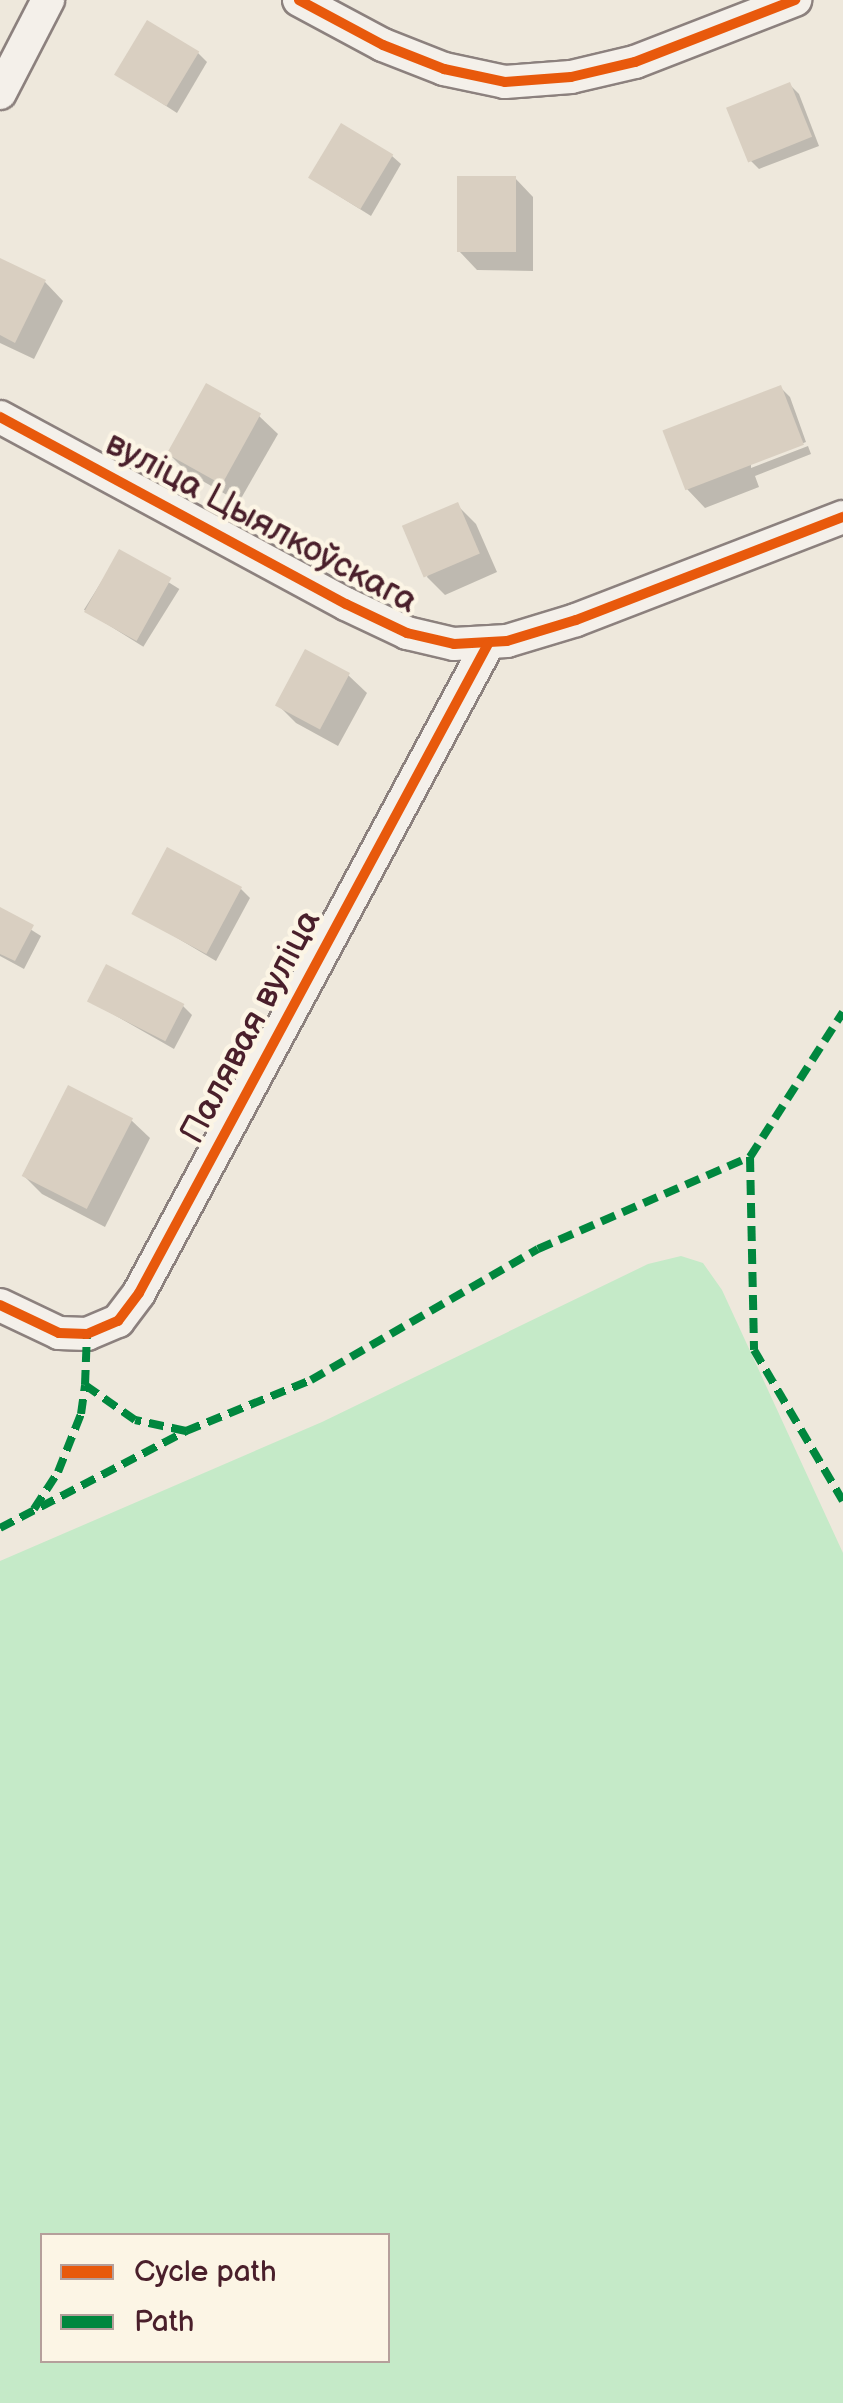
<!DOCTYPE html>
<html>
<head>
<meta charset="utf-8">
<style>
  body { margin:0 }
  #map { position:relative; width:843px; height:2403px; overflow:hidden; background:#eee8dc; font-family:"Balsamiq Sans",sans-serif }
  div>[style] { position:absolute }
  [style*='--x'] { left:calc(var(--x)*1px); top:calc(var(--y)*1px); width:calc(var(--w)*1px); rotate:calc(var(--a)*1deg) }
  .green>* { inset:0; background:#c5eac8 }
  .shadow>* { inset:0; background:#0003; transform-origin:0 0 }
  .building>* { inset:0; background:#d9cfc1; transform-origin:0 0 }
  .roads { filter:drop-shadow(2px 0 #8c817e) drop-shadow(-2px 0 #8c817e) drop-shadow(0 2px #8c817e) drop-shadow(0 -2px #8c817e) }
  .street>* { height:32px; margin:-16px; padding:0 16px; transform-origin:16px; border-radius:16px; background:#f4f0ea }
  .quiet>* { height:8px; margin-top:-4px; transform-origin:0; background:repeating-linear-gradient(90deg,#00873e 0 15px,transparent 0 23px) }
  .cycleway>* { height:10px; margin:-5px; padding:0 5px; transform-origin:5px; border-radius:5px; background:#e8590c }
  span { translate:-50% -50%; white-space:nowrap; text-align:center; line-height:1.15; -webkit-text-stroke:9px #fcf5e5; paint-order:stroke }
  .street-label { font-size:35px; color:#4a1f2b }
  .legend { position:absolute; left:40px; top:2233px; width:350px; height:130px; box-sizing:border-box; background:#fcf5e5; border:2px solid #b59f9b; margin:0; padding:12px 18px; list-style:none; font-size:30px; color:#4a1f2b }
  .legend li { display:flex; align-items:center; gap:20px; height:50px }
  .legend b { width:50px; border:2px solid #b59f9b }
</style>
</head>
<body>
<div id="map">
  <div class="green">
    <i style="clip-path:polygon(evenodd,681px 1256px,703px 1263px,722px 1290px,843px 1553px,843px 2403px,0 2403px,0 1561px,322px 1422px,648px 1264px,681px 1256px,42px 2236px,388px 2236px,388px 2360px,42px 2360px,42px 2236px)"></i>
  </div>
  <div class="shadow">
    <i style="clip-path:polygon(198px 53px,207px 62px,177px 113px,118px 75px)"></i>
    <i style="clip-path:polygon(790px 85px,799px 94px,819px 146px,759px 169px,750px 160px)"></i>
    <i style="clip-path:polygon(392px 156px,401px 164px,371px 216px,312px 179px)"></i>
    <i style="clip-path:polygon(515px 178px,533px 197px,533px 271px,477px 270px,459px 251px)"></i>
    <i style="clip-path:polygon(0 261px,45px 282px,63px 301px,34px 359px,0 343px)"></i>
    <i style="clip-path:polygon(781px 388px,790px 397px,806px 442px,751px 463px,751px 468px,808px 446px,811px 454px,755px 476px,759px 487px,705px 508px,687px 489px)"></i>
    <i style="clip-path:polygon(259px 416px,278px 434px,239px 502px,187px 472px,169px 454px)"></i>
    <i style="clip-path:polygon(457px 505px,476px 524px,497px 572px,445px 595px,427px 577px)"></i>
    <i style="left:120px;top:552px;width:70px;height:68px;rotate:32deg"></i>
    <i style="clip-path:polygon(348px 675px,367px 693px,338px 746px,296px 723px,278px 705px)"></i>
    <i style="clip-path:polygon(241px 889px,250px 898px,216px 961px,135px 913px)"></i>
    <i style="clip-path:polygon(0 910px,41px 936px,24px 969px,0 956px)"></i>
    <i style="clip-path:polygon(90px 1001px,183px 1006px,192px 1015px,174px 1049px)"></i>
    <i style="clip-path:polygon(131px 1120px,150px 1138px,105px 1227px,42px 1194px,24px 1176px)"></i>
  </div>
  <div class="building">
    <i style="left:147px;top:20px;width:61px;height:64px;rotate:31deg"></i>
    <i style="left:790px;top:82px;width:59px;height:69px;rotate:68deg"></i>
    <i style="left:341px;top:123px;width:61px;height:64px;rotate:31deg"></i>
    <i style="left:457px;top:176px;width:59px;height:76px"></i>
    <i style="clip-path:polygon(0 258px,46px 280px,15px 343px,0 335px)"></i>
    <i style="left:206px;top:383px;width:63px;height:81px;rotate:29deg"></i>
    <i style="left:781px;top:385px;width:64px;height:127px;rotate:69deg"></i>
    <i style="left:458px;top:502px;width:56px;height:61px;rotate:67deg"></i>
    <i style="left:119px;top:549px;width:60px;height:72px;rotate:29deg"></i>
    <i style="left:305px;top:649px;width:51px;height:64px;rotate:28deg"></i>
    <i style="left:167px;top:847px;width:85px;height:76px;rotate:28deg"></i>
    <i style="clip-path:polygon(0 907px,34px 925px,15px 961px,0 954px)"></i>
    <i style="left:106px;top:964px;width:88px;height:42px;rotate:27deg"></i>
    <i style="left:68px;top:1085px;width:73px;height:102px;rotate:27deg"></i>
  </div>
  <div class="roads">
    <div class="street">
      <i style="--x:299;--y:0;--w:95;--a:28.2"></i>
      <i style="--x:383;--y:45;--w:66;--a:21.5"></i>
      <i style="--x:444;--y:69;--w:62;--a:12"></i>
      <i style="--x:505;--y:82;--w:66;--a:-4.3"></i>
      <i style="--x:571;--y:77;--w:66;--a:-13.2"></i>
      <i style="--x:635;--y:62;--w:172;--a:-21.2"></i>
      <i style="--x:0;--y:93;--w:105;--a:-62.7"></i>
      <i style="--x:0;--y:417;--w:393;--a:28.4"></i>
      <i style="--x:346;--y:604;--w:68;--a:25.4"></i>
      <i style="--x:407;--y:633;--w:48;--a:13.2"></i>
      <i style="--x:454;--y:644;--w:53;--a:-3.2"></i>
      <i style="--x:507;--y:641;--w:72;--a:-16.9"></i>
      <i style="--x:576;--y:620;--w:286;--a:-21.1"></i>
      <i style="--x:0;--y:1305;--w:65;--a:25.4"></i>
      <i style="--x:59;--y:1333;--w:28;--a:2"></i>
      <i style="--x:87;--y:1334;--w:34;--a:-23"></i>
      <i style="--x:118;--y:1321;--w:35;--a:-53"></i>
      <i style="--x:139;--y:1293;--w:737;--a:-61.73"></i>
    </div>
  </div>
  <div class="quiet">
    <i style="--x:750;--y:1157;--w:193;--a:88.8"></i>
    <i style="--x:754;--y:1350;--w:175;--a:59.5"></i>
    <i style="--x:186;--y:1431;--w:135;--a:-22.2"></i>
    <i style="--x:311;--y:1380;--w:262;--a:-30"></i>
    <i style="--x:538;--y:1249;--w:231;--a:-23.5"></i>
    <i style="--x:750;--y:1157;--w:172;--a:-57.3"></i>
    <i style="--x:34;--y:1509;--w:44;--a:-57"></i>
    <i style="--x:58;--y:1472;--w:62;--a:-68.4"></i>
    <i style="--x:81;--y:1414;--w:29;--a:-82"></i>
    <i style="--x:0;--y:1528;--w:210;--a:-27.5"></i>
    <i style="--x:186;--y:1431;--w:52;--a:-167.8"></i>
    <i style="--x:135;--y:1420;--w:61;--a:-145"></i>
    <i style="--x:85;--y:1385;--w:51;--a:-87.8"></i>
  </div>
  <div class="cycleway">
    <i style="--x:299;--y:0;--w:95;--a:28.2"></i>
    <i style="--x:383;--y:45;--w:66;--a:21.5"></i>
    <i style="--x:444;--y:69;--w:62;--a:12"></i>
    <i style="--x:505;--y:82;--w:66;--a:-4.3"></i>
    <i style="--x:571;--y:77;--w:66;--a:-13.2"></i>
    <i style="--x:635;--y:62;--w:172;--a:-21.2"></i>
    <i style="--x:0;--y:417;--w:393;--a:28.4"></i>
    <i style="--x:346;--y:604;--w:68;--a:25.4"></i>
    <i style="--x:407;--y:633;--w:48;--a:13.2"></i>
    <i style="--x:454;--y:644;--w:53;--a:-3.2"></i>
    <i style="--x:507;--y:641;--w:72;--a:-16.9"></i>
    <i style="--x:576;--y:620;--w:286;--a:-21.1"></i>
    <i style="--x:0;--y:1305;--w:65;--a:25.4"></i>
    <i style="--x:59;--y:1333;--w:28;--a:2"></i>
    <i style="--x:87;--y:1334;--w:34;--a:-23"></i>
    <i style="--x:118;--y:1321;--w:35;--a:-53"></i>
    <i style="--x:139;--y:1293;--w:737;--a:-61.73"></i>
  </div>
  <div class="street-label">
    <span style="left:261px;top:523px;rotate:28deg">вуліца Цыялкоўскага</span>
    <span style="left:251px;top:1027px;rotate:-62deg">Палявая вуліца</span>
  </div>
  <ul class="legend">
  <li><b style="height:12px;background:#e8590c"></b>Cycle path</li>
  <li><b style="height:12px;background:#00873e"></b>Path</li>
  </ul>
</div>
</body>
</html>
